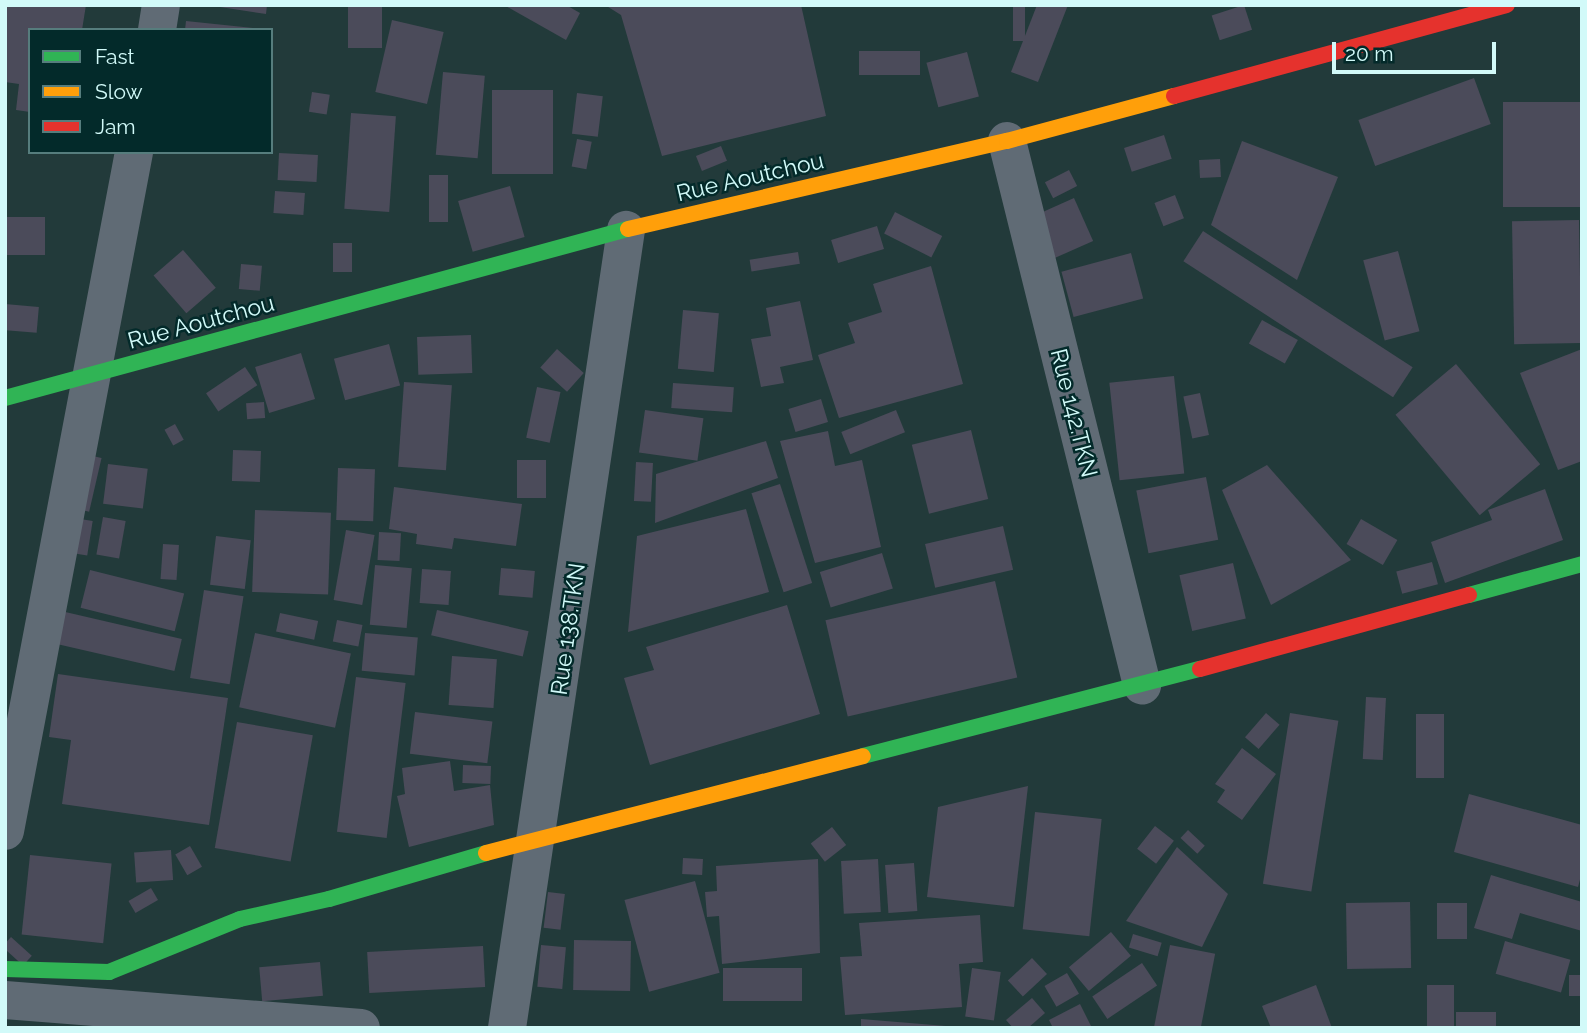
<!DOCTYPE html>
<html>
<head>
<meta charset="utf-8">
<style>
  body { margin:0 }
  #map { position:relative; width:1587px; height:1033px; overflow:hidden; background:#223a3a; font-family:Raleway,sans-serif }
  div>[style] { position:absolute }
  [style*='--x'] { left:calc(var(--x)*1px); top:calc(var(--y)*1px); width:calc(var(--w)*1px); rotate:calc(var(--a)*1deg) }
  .building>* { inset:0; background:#4b4b5a; transform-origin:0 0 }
  .street>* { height:38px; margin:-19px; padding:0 19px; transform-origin:19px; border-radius:19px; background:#606b75 }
  .fast>* { height:16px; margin:-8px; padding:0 8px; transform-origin:8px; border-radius:8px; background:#30b455 }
  .slow>* { height:16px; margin:-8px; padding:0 8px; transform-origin:8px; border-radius:8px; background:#ff9f0a }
  .jam>* { height:16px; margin:-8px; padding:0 8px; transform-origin:8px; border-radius:8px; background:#e5322d }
  span { translate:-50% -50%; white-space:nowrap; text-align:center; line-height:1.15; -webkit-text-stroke:5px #032a2a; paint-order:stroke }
  .street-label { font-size:23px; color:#d2faf9 }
  .frame { position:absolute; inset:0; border:7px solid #d2faf9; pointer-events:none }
  .legend { position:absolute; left:28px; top:28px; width:245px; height:126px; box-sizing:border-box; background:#032a2a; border:2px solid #567d7d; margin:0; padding:9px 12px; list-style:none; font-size:21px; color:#d2faf9 }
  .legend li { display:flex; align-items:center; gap:14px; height:35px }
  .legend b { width:35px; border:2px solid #567d7d }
  .scale { position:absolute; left:1332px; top:42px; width:164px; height:32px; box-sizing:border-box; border:4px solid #d2faf9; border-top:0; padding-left:9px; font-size:21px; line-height:24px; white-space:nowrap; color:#d2faf9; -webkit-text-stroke:5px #032a2a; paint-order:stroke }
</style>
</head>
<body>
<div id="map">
  <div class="building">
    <i style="clip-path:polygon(5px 5px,86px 5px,82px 30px,30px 30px,30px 112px,16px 110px,19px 84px,5px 82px)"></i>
    <i style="clip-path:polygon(207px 5px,267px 5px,266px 14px)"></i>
    <i style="left:348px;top:5px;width:34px;height:43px"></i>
    <i style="clip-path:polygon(504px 5px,566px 5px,580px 13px,566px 40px)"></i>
    <i style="clip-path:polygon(605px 5px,801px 5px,826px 116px,662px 156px,621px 15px)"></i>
    <i style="left:1013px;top:5px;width:12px;height:36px"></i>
    <i style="clip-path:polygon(1037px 5px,1068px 5px,1038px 82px,1011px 72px)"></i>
    <i style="left:1244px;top:5px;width:26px;height:34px;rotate:72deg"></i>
    <i style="left:392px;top:20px;width:53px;height:74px;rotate:13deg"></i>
    <i style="clip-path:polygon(186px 21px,253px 28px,253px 30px,185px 30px)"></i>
    <i style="left:920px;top:51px;width:24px;height:61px;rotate:90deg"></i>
    <i style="left:967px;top:52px;width:46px;height:42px;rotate:75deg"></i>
    <i style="left:443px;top:72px;width:42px;height:83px;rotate:5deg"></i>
    <i style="left:1474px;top:78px;width:49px;height:123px;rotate:70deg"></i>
    <i style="left:492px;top:90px;width:61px;height:84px"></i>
    <i style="left:312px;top:92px;width:18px;height:20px;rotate:9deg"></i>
    <i style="left:577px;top:93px;width:26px;height:41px;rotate:7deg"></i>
    <i style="left:1582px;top:102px;width:105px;height:79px;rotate:90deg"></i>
    <i style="left:351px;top:113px;width:45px;height:96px;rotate:4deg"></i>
    <i style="left:1164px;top:135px;width:25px;height:42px;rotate:72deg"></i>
    <i style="left:577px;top:139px;width:15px;height:28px;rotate:11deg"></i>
    <i style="clip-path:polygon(1242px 141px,1338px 177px,1297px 280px,1211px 225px)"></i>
    <i style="left:721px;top:146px;width:16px;height:27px;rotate:68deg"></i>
    <i style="left:279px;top:153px;width:39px;height:27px;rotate:3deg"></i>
    <i style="left:1220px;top:159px;width:18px;height:21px;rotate:87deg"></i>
    <i style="left:1069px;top:170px;width:18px;height:27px;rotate:63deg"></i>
    <i style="left:429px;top:175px;width:19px;height:47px"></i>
    <i style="left:510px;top:186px;width:53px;height:54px;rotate:74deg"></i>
    <i style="left:275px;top:191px;width:30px;height:22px;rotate:4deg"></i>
    <i style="left:1175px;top:195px;width:25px;height:22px;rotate:69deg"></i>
    <i style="left:1074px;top:198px;width:47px;height:44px;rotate:66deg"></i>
    <i style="left:895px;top:212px;width:53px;height:24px;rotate:27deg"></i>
    <i style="left:5px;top:217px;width:40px;height:38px"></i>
    <i style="left:1579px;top:220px;width:123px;height:67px;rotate:89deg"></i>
    <i style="left:877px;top:226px;width:24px;height:48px;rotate:73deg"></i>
    <i style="left:1203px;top:231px;width:250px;height:36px;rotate:33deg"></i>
    <i style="left:333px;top:243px;width:19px;height:29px"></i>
    <i style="left:183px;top:250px;width:50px;height:39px;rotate:49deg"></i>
    <i style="left:1398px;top:251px;width:83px;height:36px;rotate:75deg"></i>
    <i style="left:798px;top:252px;width:12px;height:49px;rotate:81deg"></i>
    <i style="left:1131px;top:253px;width:47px;height:72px;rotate:75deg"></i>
    <i style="left:241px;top:264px;width:21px;height:25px;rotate:5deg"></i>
    <i style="clip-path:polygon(931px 266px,963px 384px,839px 418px,818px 355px,855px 343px,848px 323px,882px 312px,873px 284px)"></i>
    <i style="clip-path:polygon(800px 301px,813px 360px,780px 367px,784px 383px,761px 387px,751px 339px,771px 336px,766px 308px)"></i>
    <i style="left:5px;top:304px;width:34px;height:26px;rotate:5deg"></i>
    <i style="left:683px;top:310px;width:36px;height:59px;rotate:5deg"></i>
    <i style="left:1262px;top:320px;width:41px;height:27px;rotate:29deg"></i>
    <i style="left:471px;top:335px;width:38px;height:54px;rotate:88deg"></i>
    <i style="left:389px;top:344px;width:43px;height:57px;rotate:75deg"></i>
    <i style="left:557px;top:349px;width:36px;height:25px;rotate:42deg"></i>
    <i style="clip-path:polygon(1582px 349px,1582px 461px,1558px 470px,1520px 373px)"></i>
    <i style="left:301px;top:353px;width:48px;height:48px;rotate:73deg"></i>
    <i style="left:1456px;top:364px;width:131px;height:79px;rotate:50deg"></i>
    <i style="left:245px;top:367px;width:22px;height:47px;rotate:56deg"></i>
    <i style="left:1174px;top:376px;width:98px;height:65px;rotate:84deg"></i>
    <i style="left:404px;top:382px;width:48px;height:85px;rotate:4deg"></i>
    <i style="left:673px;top:383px;width:61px;height:25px;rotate:4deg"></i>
    <i style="left:537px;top:387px;width:24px;height:52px;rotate:12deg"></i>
    <i style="left:1200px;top:393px;width:43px;height:17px;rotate:78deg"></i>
    <i style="left:821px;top:399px;width:24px;height:34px;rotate:73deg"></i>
    <i style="left:264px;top:402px;width:16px;height:18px;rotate:86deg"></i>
    <i style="left:645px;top:410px;width:59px;height:43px;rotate:8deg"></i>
    <i style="left:896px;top:410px;width:24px;height:59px;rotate:68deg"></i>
    <i style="left:175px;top:424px;width:18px;height:12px;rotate:61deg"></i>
    <i style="left:971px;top:430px;width:71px;height:61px;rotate:76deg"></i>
    <i style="clip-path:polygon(828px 431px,835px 466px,862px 460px,881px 547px,815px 563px,780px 441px)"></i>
    <i style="clip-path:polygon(766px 441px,778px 478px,655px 523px,656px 474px)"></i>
    <i style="left:233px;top:450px;width:28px;height:31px;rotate:2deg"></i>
    <i style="left:84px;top:454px;width:18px;height:55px;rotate:13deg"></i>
    <i style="left:517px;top:460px;width:29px;height:38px"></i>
    <i style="left:636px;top:462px;width:17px;height:39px;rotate:3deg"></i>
    <i style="left:108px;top:464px;width:40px;height:40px;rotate:7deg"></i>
    <i style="clip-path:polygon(1267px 465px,1351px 560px,1271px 605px,1222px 490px)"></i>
    <i style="left:338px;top:468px;width:37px;height:52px;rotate:2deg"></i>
    <i style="left:1206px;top:477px;width:64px;height:71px;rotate:79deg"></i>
    <i style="left:780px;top:484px;width:104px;height:30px;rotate:72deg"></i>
    <i style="clip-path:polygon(394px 487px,522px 504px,516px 546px,454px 538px,452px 549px,416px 544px,417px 534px,389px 529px)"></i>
    <i style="clip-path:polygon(1545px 489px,1563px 540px,1445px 583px,1431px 542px,1492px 520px,1488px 510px)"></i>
    <i style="clip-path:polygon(746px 509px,769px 592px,628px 632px,637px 536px)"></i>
    <i style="left:255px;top:510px;width:76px;height:82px;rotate:2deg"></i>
    <i style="left:68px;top:517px;width:25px;height:35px;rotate:9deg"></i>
    <i style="left:103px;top:517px;width:23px;height:38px;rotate:10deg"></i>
    <i style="left:1361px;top:519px;width:42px;height:29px;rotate:30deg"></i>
    <i style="left:1003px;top:526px;width:45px;height:80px;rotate:77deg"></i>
    <i style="left:346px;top:530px;width:29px;height:71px;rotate:10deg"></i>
    <i style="left:379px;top:532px;width:22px;height:28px;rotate:3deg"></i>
    <i style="left:216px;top:536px;width:35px;height:49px;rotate:7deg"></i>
    <i style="left:163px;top:544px;width:16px;height:35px;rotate:4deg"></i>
    <i style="left:882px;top:553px;width:37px;height:65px;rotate:73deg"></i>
    <i style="left:1432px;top:562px;width:23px;height:37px;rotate:75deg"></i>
    <i style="left:1233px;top:563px;width:57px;height:55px;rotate:77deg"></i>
    <i style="left:375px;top:565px;width:37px;height:60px;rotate:5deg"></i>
    <i style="left:501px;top:568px;width:34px;height:27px;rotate:5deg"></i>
    <i style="left:422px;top:569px;width:29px;height:34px;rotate:4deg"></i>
    <i style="left:90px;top:570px;width:97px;height:39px;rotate:14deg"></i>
    <i style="left:995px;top:581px;width:99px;height:174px;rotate:77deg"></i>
    <i style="left:204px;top:590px;width:40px;height:89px;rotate:9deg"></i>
    <i style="clip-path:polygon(787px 605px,820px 714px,650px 765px,624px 678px,654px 670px,646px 647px)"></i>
    <i style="left:437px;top:610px;width:94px;height:26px;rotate:13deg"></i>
    <i style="left:61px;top:611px;width:124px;height:33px;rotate:13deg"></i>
    <i style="left:280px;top:613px;width:39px;height:19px;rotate:12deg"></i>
    <i style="left:337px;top:620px;width:26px;height:22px;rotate:11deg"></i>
    <i style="left:255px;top:633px;width:98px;height:76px;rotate:12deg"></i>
    <i style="left:365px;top:633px;width:53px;height:38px;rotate:5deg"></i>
    <i style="left:452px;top:656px;width:45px;height:49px;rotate:4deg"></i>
    <i style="clip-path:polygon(58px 674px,228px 698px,209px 825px,62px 804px,71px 740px,49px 737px)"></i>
    <i style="left:356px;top:677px;width:50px;height:156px;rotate:7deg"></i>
    <i style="left:1366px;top:697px;width:20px;height:62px;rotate:3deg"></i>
    <i style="left:415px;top:712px;width:78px;height:42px;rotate:7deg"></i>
    <i style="left:1266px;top:713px;width:18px;height:32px;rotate:41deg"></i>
    <i style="left:1290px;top:713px;width:49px;height:173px;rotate:9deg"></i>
    <i style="left:1416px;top:714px;width:28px;height:64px"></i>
    <i style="left:237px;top:722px;width:77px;height:128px;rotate:10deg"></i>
    <i style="clip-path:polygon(1242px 748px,1276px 774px,1242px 820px,1217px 802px,1225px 790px,1215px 784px)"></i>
    <i style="clip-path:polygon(450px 761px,454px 791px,490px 785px,494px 825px,409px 847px,397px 796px,405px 794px,402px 768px)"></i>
    <i style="left:463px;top:765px;width:28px;height:18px;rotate:2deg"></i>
    <i style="clip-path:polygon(1028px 786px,1014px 907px,927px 897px,938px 807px)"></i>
    <i style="clip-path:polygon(1469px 794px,1582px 825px,1582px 872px,1578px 887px,1454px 852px)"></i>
    <i style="left:1035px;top:812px;width:67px;height:118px;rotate:6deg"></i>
    <i style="left:1155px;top:826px;width:24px;height:29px;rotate:38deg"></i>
    <i style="left:832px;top:827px;width:23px;height:27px;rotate:52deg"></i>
    <i style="left:1188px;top:830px;width:23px;height:11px;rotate:43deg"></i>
    <i style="left:190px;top:846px;width:24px;height:17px;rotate:60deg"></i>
    <i style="clip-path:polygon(1177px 847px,1228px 894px,1202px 947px,1126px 921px)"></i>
    <i style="left:171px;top:850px;width:30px;height:37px;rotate:86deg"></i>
    <i style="left:30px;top:855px;width:82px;height:80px;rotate:6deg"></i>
    <i style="left:683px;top:858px;width:20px;height:16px;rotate:3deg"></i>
    <i style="clip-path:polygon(818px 859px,820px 953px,722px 964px,719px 916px,707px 917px,705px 892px,717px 891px,716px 866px)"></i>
    <i style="left:878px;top:859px;width:53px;height:37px;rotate:87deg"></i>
    <i style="left:914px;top:863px;width:48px;height:29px;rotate:86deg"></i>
    <i style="clip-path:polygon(1491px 875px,1582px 902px,1582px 931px,1520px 913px,1512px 939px,1474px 928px)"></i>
    <i style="left:695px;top:881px;width:95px;height:73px;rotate:75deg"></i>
    <i style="left:151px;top:888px;width:14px;height:26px;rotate:60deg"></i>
    <i style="left:548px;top:892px;width:17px;height:36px;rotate:7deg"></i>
    <i style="left:1410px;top:902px;width:66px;height:64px;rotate:89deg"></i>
    <i style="left:1437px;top:903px;width:30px;height:36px"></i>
    <i style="clip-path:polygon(980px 915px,983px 962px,959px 964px,962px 1007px,845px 1015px,840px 957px,862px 956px,859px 923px)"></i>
    <i style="left:1111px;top:932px;width:31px;height:55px;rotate:50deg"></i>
    <i style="left:1133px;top:934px;width:30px;height:14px;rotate:17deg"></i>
    <i style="left:11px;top:937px;width:28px;height:13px;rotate:42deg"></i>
    <i style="left:574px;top:940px;width:57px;height:50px;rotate:1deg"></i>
    <i style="left:1505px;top:941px;width:68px;height:34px;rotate:16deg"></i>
    <i style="left:541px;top:945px;width:25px;height:42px;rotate:5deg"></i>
    <i style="left:1170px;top:945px;width:46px;height:85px;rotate:11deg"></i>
    <i style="left:483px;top:946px;width:41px;height:116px;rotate:87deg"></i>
    <i style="left:1032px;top:958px;width:22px;height:33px;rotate:47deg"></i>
    <i style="left:320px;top:962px;width:34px;height:61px;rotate:85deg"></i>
    <i style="left:1142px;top:963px;width:27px;height:60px;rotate:56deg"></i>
    <i style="left:802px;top:968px;width:33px;height:79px;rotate:90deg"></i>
    <i style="left:972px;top:968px;width:29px;height:49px;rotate:8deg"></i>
    <i style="left:1067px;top:973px;width:24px;height:26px;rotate:60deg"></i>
    <i style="left:1569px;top:975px;width:13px;height:21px"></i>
    <i style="clip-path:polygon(1316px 985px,1332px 1028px,1271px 1028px,1262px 1006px)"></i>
    <i style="left:1427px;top:985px;width:27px;height:43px"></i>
    <i style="clip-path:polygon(1032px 998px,1045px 1013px,1028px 1028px,1013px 1028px,1006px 1020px)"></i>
    <i style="clip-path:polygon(1080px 1004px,1092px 1028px,1053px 1028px,1049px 1020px)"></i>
    <i style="left:1456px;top:1012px;width:40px;height:16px"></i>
    <i style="clip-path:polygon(861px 1019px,946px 1026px,946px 1028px,861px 1028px)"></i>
  </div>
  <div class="street">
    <i style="--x:157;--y:30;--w:25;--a:-81"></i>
    <i style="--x:1007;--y:141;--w:561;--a:76.06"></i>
    <i style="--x:5;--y:831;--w:691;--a:-79.24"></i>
    <i style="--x:5;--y:1000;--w:357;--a:4.5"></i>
    <i style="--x:507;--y:1028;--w:807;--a:-81.52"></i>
  </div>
  <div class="fast">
    <i style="--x:5;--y:398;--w:646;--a:-15.18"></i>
    <i style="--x:1469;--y:595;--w:117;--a:-15.3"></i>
    <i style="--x:863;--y:756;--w:348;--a:-14.5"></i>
    <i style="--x:5;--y:969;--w:104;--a:1.7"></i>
    <i style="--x:109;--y:972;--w:141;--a:-22"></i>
    <i style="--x:240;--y:919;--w:91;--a:-12.7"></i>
    <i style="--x:329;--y:899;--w:164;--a:-16.3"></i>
  </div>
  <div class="slow">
    <i style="--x:628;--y:229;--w:389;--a:-13.1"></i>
    <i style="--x:1007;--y:141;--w:173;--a:-15.1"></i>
    <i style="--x:486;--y:853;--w:389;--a:-14.4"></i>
  </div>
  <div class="jam">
    <i style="--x:1174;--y:96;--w:345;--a:-15.3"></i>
    <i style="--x:1200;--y:669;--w:279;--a:-15.4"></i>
  </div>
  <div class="street-label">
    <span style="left:750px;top:177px;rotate:-13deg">Rue Aoutchou</span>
    <span style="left:201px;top:322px;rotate:-15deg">Rue Aoutchou</span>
    <span style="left:1074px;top:413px;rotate:76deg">Rue 142.TKN</span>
    <span style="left:568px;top:629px;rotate:-82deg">Rue 138.TKN</span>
  </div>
  <div class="frame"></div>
  <ul class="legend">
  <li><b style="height:9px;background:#30b455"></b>Fast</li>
  <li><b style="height:9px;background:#ff9f0a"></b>Slow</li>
  <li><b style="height:9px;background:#e5322d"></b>Jam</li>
  </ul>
  <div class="scale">20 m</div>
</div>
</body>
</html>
